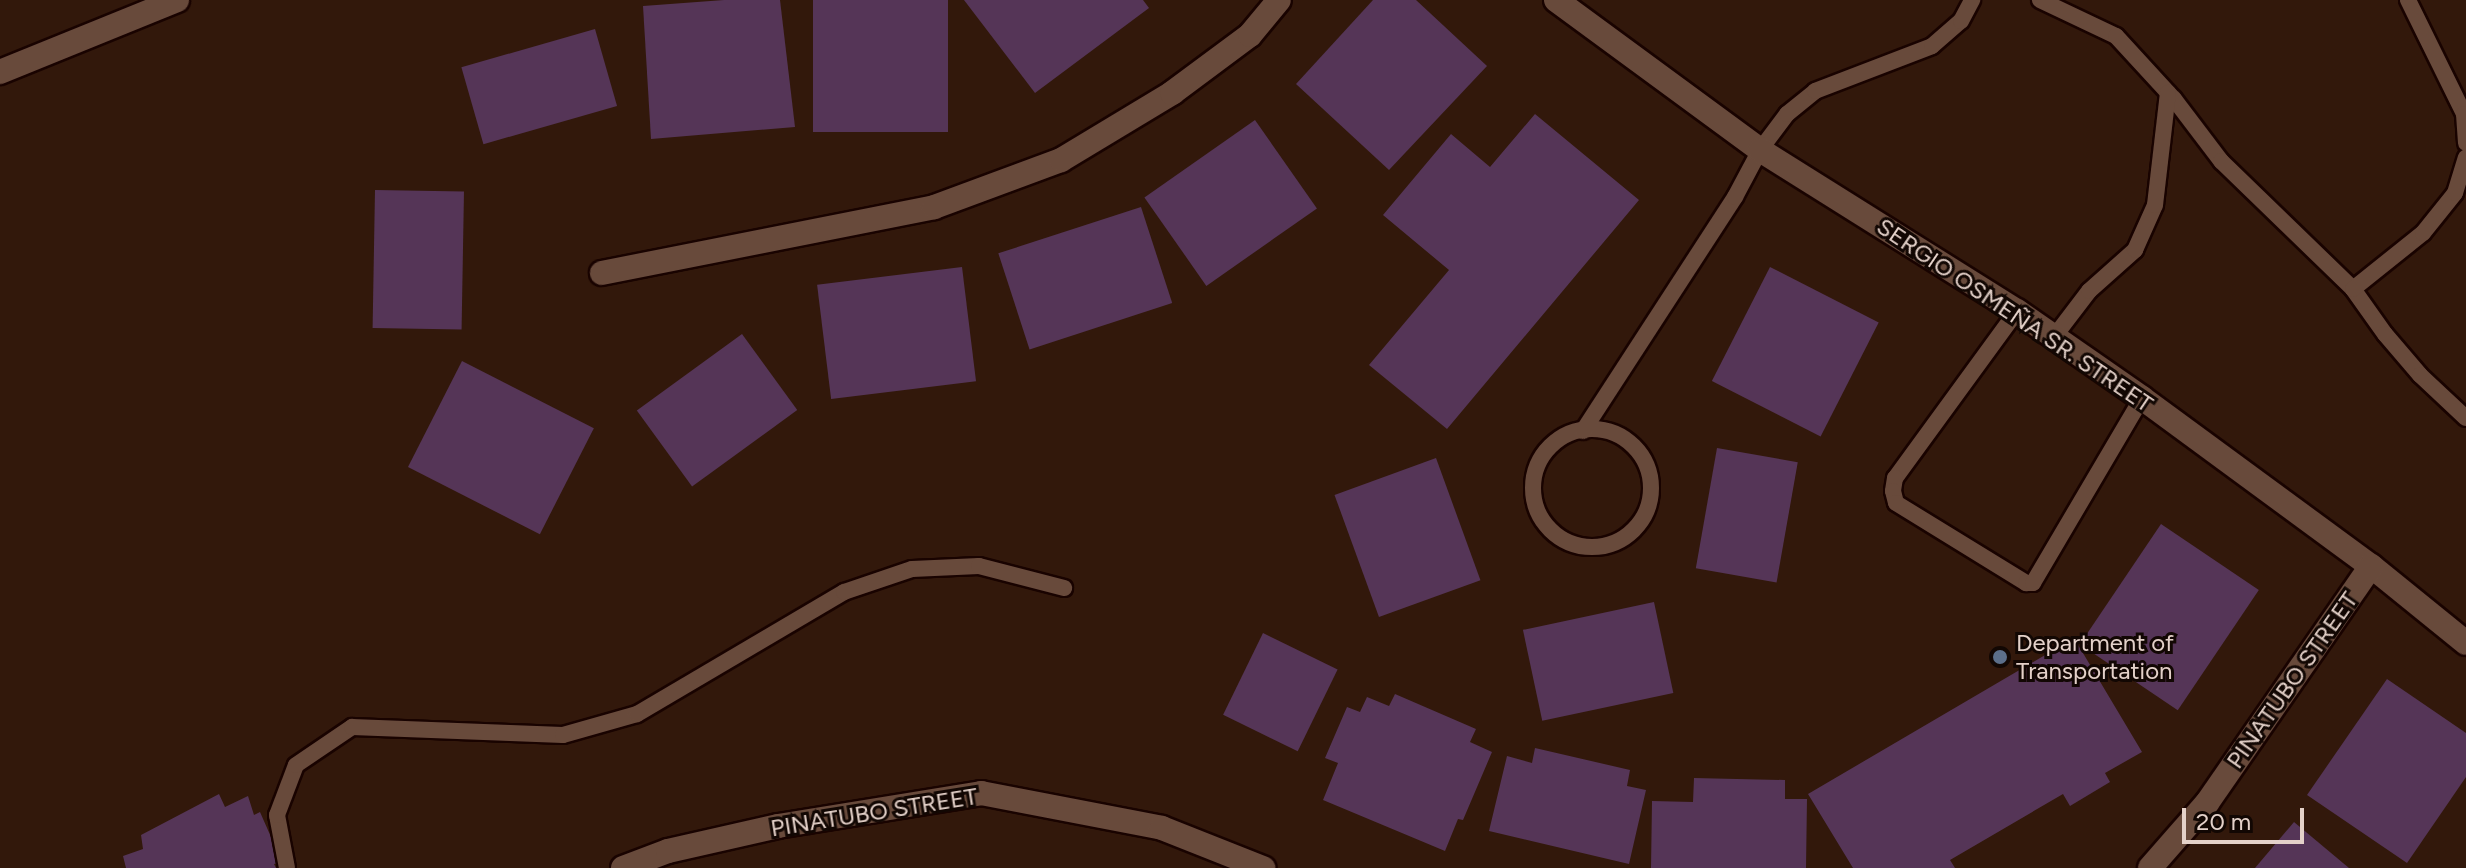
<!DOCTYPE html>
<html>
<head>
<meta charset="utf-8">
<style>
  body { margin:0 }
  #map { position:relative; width:2466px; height:868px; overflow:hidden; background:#32180b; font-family:Figtree,sans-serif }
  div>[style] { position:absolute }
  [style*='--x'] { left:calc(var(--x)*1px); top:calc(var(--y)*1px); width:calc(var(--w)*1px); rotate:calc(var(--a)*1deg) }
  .building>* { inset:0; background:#553557; transform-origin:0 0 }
  .roads { filter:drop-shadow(2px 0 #190300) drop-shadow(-2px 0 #190300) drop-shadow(0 2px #190300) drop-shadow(0 -2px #190300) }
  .lane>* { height:16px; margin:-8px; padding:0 8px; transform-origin:8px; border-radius:8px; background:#684a3b }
  .lane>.ring { margin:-8px; padding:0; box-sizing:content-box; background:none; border:16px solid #684a3b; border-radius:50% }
  .street>* { height:24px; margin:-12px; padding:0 12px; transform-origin:12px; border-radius:12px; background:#684a3b }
  .dots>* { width:22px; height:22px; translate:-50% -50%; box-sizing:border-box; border:4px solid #120703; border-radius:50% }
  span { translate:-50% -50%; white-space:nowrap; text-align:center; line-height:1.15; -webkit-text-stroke:6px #120703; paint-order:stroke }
  .street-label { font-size:24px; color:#e4d1c9 }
  .poi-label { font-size:24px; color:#e4d1c9 }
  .left { translate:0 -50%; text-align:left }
  .scale { position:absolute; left:2182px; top:808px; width:122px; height:36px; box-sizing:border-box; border:4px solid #e4d1c9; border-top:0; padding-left:10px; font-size:24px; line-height:28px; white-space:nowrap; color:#e4d1c9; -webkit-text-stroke:6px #120703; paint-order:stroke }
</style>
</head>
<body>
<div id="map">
  <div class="building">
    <i style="clip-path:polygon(724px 0,780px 0,795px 127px,651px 139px,643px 6px)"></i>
    <i style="left:813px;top:0;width:135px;height:132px"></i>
    <i style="clip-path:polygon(964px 0,1143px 0,1149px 8px,1035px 93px)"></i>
    <i style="clip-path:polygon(1373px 0,1416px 0,1487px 66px,1389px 170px,1296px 84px)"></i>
    <i style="left:595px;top:29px;width:80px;height:139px;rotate:74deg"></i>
    <i style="clip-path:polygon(1535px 114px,1639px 200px,1447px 429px,1369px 365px,1449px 270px,1383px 215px,1451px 134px,1490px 167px)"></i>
    <i style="left:1255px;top:120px;width:108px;height:135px;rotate:55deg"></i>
    <i style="left:375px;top:190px;width:89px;height:138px;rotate:1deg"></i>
    <i style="left:1141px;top:207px;width:101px;height:150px;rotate:72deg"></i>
    <i style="left:962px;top:267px;width:115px;height:146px;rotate:83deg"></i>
    <i style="left:1770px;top:267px;width:122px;height:128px;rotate:27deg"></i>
    <i style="left:742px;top:334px;width:94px;height:130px;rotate:54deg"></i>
    <i style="left:462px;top:361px;width:148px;height:119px;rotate:27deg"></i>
    <i style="left:1717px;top:448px;width:82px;height:122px;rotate:10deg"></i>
    <i style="left:1436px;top:458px;width:130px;height:108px;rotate:70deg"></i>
    <i style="left:2161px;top:524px;width:118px;height:145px;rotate:34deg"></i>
    <i style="left:1654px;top:602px;width:93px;height:134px;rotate:78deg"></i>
    <i style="left:1263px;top:633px;width:83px;height:91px;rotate:26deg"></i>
    <i style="clip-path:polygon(2074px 638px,2142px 752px,2105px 773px,2110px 782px,2070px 806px,2063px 794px,1950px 860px,1955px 868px,1853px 868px,1808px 794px)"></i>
    <i style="clip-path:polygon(2387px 679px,2466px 733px,2466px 777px,2407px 863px,2307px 795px)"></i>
    <i style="clip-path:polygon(1395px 694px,1476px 729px,1470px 742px,1492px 752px,1463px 820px,1458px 819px,1445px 851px,1323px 800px,1338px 763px,1325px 758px,1347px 707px,1360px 712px,1367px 697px,1389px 706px)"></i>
    <i style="clip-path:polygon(1535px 748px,1630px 770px,1627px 786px,1646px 790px,1629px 864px,1489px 831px,1507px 756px,1532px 763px)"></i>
    <i style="clip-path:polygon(1694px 778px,1785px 780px,1785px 799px,1807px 799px,1806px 868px,1651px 868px,1652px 801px,1693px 802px)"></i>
    <i style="clip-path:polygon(219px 794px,225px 807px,248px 796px,254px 815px,260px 812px,282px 862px,274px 864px,276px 868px,126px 868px,123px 856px,143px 849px,141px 835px)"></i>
    <i style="clip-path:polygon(2294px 822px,2349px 868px,2255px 868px)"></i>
  </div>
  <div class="roads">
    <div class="lane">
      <i style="--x:2040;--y:0;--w:84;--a:25.3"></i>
      <i style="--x:2116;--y:36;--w:86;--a:47.4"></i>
      <i style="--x:2174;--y:99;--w:78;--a:52.8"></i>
      <i style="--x:2221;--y:161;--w:184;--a:44.1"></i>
      <i style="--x:2353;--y:289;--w:55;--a:54.6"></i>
      <i style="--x:2385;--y:334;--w:54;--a:49.5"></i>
      <i style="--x:2420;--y:375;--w:63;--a:43.1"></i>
      <i style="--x:2408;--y:0;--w:127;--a:63.8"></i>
      <i style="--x:2464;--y:114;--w:29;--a:86"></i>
      <i style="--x:2353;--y:289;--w:90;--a:-38.7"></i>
      <i style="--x:2423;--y:233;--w:51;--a:-51.3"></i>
      <i style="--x:2455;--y:193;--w:37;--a:-73"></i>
      <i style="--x:2017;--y:311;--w:207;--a:126.1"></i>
      <i style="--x:1895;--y:478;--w:13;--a:99"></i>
      <i style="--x:1893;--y:491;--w:12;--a:76"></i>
      <i style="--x:1896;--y:503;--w:153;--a:31.6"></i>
      <i style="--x:2026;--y:583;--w:7;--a:0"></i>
      <i style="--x:2033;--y:583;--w:215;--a:-59.5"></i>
      <i style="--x:2054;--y:337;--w:58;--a:-52.7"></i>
      <i style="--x:2089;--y:291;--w:62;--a:-41.7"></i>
      <i style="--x:2135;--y:250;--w:49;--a:-66"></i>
      <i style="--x:2155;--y:205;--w:113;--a:-83.4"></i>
      <i class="ring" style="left:1533px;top:429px;width:102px;height:102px"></i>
      <i style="--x:1583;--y:431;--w:279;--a:-57"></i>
      <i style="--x:1735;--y:197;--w:53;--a:-62"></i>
      <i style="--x:1760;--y:150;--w:45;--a:-53.1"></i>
      <i style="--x:1787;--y:114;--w:36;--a:-39"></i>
      <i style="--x:1815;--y:91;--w:125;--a:-21"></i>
      <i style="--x:1932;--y:46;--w:38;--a:-41"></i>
      <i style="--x:1961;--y:21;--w:24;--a:-62"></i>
      <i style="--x:287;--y:868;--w:54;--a:-100.7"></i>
      <i style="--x:277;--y:815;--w:53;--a:-69.2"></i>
      <i style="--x:296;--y:765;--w:68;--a:-34.2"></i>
      <i style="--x:352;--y:727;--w:211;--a:2.2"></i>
      <i style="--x:563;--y:735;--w:77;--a:-15.8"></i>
      <i style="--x:637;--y:714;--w:240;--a:-30.5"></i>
      <i style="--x:844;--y:592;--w:72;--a:-18.7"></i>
      <i style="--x:912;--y:569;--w:67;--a:-2.6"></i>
      <i style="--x:979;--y:566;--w:88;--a:14.5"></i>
    </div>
    <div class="street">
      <i style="--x:1556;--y:0;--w:253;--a:36.3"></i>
      <i style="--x:1760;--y:150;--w:303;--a:32.1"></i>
      <i style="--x:2017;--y:311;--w:152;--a:34.8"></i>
      <i style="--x:2142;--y:398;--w:284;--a:36.3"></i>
      <i style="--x:2371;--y:566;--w:122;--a:39"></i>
      <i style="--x:0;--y:72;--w:191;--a:-22.1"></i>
      <i style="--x:602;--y:273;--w:338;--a:-11.2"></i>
      <i style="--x:934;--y:207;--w:135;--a:-20.3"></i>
      <i style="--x:1061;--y:160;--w:130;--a:-31.1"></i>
      <i style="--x:1172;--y:93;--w:97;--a:-36.6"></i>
      <i style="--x:1250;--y:35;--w:45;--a:-50.4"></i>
      <i style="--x:623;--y:868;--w:48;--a:-20.7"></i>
      <i style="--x:668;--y:851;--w:113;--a:-12.8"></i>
      <i style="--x:778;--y:826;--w:206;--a:-9.2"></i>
      <i style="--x:981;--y:793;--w:184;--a:10.9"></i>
      <i style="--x:1162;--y:828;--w:109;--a:21.6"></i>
      <i style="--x:2150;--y:868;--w:86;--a:-48.8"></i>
      <i style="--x:2207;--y:803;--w:288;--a:-55.3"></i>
    </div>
  </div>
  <div class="dots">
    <i style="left:2000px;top:657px;background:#5c6f8a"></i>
  </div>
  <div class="street-label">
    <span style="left:2015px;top:315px;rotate:34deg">SERGIO OSMEÑA SR. STREET</span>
    <span style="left:2292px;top:680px;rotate:-55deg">PINATUBO STREET</span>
    <span style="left:874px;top:812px;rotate:-9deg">PINATUBO STREET</span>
  </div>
  <div class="poi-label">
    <span class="left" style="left:2016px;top:657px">Department of<br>Transportation</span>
  </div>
  <div class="scale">20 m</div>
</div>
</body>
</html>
